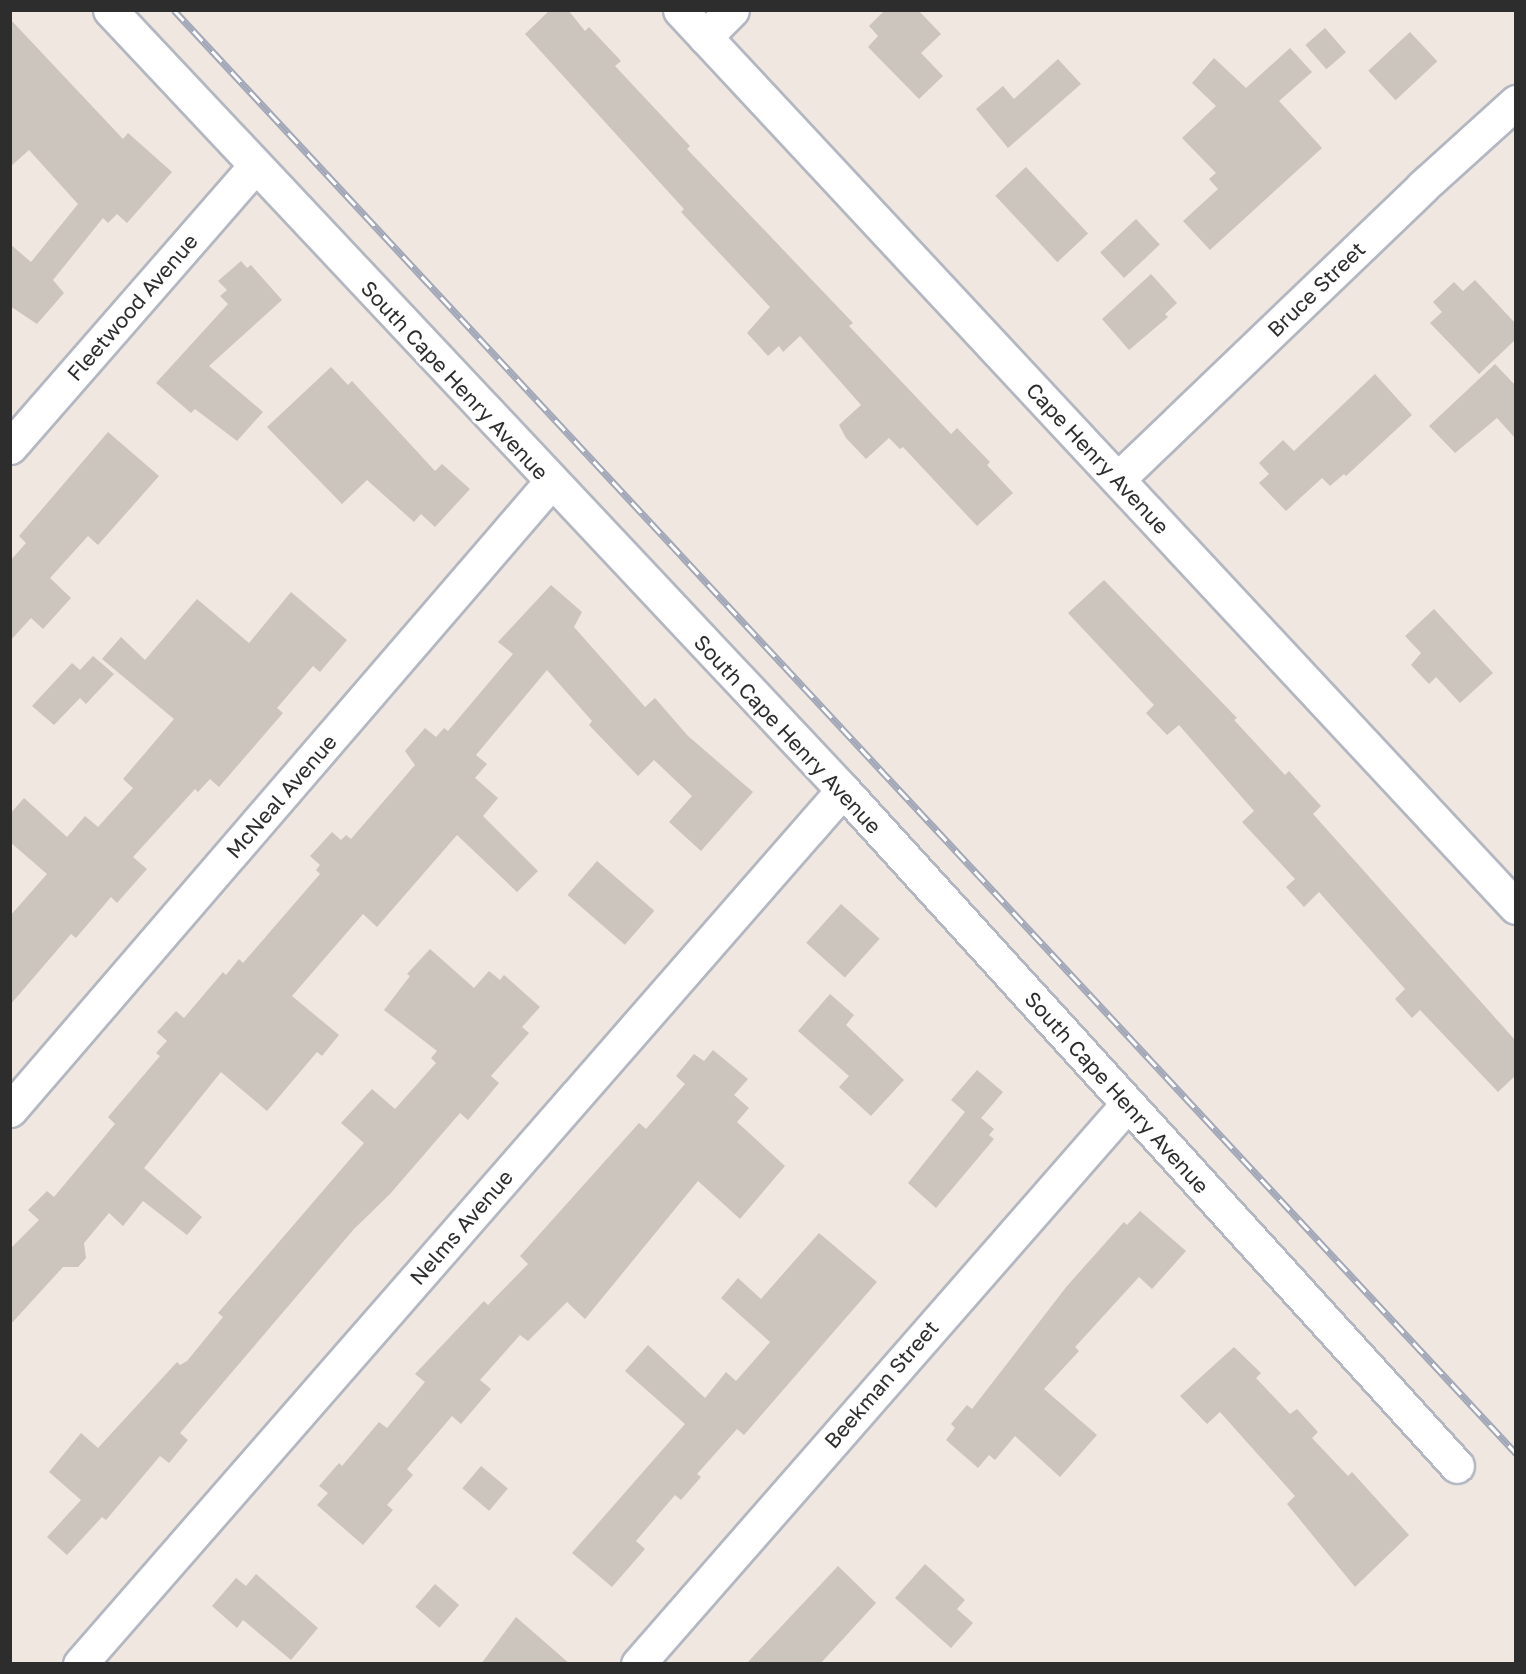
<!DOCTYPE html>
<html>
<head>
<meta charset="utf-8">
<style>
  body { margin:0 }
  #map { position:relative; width:1526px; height:1674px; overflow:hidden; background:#efe7e0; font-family:"Golos Text",sans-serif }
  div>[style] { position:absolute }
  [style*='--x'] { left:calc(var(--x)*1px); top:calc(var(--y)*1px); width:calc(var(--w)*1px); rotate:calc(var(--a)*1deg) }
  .building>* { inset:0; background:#cbc5be; transform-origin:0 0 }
  .roads { filter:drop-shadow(2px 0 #b3b7c1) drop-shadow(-2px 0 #b3b7c1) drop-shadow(0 2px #b3b7c1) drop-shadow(0 -2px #b3b7c1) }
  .minor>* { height:33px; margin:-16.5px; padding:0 16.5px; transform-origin:16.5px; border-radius:16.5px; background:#fff }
  .rail>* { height:7px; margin-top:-3.5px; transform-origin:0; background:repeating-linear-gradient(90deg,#fff 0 14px,#a2a8b8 0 28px); box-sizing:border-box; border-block:2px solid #a2a8b8 }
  span { translate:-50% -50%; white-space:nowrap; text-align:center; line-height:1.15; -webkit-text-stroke:6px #fff; paint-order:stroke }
  .street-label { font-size:21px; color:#2d2d2d }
  .frame { position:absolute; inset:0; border:12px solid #2d2d2d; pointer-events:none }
</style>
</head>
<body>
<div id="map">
  <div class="building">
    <i style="clip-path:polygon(550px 10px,568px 10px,585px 31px,589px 27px,621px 61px,615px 66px,690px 146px,687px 149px,853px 323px,849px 326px,951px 434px,957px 428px,990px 462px,987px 465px,1013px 493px,977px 526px,903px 447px,900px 449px,889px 438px,866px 459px,846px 438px,839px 425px,861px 405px,800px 336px,783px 352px,779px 346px,768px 356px,747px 333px,770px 307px,681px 212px,684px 209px,525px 34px)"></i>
    <i style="clip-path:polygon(885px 10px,918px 10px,941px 34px,921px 53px,943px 76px,919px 99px,868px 47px,878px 36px,869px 26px)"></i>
    <i style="clip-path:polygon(10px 19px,123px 139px,128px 133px,172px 172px,127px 223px,117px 214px,108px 223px,103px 218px,53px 280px,64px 293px,37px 324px,10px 306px,10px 244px,31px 262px,78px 204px,29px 150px,10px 167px)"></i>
    <i style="left:1325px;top:28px;width:32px;height:26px;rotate:49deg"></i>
    <i style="left:1410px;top:32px;width:40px;height:57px;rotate:47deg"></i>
    <i style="clip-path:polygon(1290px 48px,1312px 72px,1279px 101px,1322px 148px,1210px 250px,1183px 221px,1218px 189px,1209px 179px,1216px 173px,1182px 138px,1216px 106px,1192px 83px,1214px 58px,1246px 88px)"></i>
    <i style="clip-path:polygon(1058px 59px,1081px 84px,1008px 148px,976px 109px,1003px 86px,1014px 99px)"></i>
    <i style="left:1026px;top:167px;width:91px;height:42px;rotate:47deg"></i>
    <i style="left:1136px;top:219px;width:35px;height:49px;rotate:47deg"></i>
    <i style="clip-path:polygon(241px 261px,247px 268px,251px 265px,282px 300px,209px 366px,263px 412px,237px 441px,195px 409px,191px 413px,156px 383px,228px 304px,220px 296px,227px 290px,218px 281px)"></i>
    <i style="clip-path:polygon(1151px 274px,1177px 303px,1165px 314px,1168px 317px,1129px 350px,1102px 319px)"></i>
    <i style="clip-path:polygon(1475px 280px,1515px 323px,1515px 340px,1479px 374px,1430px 323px,1442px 312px,1433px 302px,1454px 282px,1463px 291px)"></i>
    <i style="clip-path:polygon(1495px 364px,1515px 385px,1515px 438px,1497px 418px,1455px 453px,1429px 426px)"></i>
    <i style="clip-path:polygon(331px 367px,348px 385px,352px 381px,435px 471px,442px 464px,470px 489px,435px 527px,421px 514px,414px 522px,367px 480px,342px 504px,267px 427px)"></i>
    <i style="clip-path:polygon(1375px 374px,1412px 415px,1346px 476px,1344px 474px,1330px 486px,1322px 478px,1286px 511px,1259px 483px,1269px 474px,1259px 463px,1283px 440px,1294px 451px)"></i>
    <i style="clip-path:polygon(108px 432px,159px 476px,98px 545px,88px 536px,50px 578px,71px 598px,43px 629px,31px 618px,10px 641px,10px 561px,26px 543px,19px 536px)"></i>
    <i style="clip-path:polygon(1104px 580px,1237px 718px,1234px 720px,1285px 775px,1289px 771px,1321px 806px,1313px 814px,1515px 1040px,1515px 1076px,1498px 1092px,1420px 1010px,1412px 1018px,1395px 999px,1405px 989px,1319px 892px,1304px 907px,1286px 887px,1295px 879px,1242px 822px,1254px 811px,1179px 725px,1167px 735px,1146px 713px,1154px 705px,1068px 613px)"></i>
    <i style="clip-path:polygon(551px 585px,582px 612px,574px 627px,645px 707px,655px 698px,688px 736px,753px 792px,701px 851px,669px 822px,692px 796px,654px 760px,638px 776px,589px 725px,592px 721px,547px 670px,476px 755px,487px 764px,475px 778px,498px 798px,483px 816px,538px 871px,517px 892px,457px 835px,377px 927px,363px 914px,292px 996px,339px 1035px,322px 1056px,317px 1052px,267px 1111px,221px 1072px,144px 1168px,202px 1217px,187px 1235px,143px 1201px,123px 1226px,109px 1213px,84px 1243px,86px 1258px,78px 1267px,63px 1267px,10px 1325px,10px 1249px,39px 1220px,28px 1210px,47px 1191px,54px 1197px,115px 1124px,108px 1117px,160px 1056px,156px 1053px,167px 1041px,157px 1032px,176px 1011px,184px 1018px,223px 972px,226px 975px,239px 959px,243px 963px,320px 874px,316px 870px,320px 865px,310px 856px,332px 832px,341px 840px,346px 835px,351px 839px,415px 765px,405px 751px,425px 728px,436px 737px,444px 728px,448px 731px,513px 654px,498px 642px)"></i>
    <i style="clip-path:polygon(291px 592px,347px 640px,320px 672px,313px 666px,277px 708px,283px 713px,219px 787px,210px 779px,198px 792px,195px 789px,133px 857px,147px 869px,117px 903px,111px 897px,76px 938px,71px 934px,10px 1005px,10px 916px,47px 874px,10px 842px,10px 814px,24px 798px,67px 837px,85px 816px,98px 827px,133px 788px,123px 779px,174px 719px,102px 659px,121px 637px,145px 660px,197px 599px,249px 643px)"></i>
    <i style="clip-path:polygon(1434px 609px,1493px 673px,1460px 703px,1436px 677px,1429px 684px,1411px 665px,1421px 653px,1405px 636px)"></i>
    <i style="clip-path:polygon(93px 656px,114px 674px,86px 704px,80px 698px,54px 725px,32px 706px,72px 663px,80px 670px)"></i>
    <i style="left:597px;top:861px;width:76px;height:45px;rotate:41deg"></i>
    <i style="left:841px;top:904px;width:52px;height:52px;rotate:42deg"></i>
    <i style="clip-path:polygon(430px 949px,474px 988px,489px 971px,500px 980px,504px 975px,540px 1007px,522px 1027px,529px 1033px,491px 1076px,499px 1083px,468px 1120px,460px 1113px,390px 1194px,354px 1229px,180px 1433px,188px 1440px,169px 1463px,160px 1456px,106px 1520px,102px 1517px,67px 1555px,47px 1537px,81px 1500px,49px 1472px,81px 1433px,98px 1448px,177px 1362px,180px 1365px,187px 1361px,223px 1317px,218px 1313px,364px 1143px,341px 1123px,372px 1089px,395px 1109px,436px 1063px,431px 1058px,437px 1051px,384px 1010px,410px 976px,407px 974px)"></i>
    <i style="clip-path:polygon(830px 994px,854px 1015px,846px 1025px,904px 1080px,871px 1116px,839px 1087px,849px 1076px,798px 1031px)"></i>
    <i style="clip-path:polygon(713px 1050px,748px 1079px,734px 1095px,749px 1108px,737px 1122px,785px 1166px,740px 1219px,698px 1181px,585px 1319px,567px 1302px,528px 1341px,520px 1335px,480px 1380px,491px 1389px,461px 1424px,452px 1416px,407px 1469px,413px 1475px,387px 1505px,393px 1510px,363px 1545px,317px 1505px,328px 1493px,319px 1486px,339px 1463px,342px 1466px,379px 1422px,387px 1428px,425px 1382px,415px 1374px,484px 1301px,488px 1305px,528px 1264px,520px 1256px,639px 1123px,646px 1129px,685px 1084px,676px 1076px,694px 1054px,704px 1061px)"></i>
    <i style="clip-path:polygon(977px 1070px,1003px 1092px,981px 1118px,994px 1129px,989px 1135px,994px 1139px,936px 1208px,908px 1183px,965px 1112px,951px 1100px)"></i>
    <i style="clip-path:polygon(1140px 1211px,1186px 1251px,1152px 1289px,1139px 1277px,1075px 1347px,1079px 1351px,1044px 1389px,1097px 1435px,1060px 1477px,1015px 1436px,995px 1460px,989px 1455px,978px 1468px,946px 1440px,955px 1428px,951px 1424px,967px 1405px,972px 1409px,1067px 1286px,1124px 1222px,1127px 1225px)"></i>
    <i style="clip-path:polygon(819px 1233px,877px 1282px,744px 1435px,737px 1429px,697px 1474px,701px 1477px,681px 1500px,675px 1495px,636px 1541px,645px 1549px,612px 1587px,572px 1553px,685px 1424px,625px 1371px,648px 1345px,705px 1398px,726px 1372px,736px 1381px,770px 1342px,721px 1298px,738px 1278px,761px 1299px)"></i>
    <i style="clip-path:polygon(1234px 1347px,1261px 1373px,1256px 1378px,1290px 1414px,1297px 1409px,1318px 1432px,1312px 1438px,1348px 1476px,1352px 1472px,1409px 1535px,1355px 1587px,1287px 1504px,1295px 1496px,1220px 1412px,1207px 1424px,1180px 1396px)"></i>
    <i style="left:481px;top:1466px;width:35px;height:29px;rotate:40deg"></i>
    <i style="clip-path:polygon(925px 1564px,965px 1600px,957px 1609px,973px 1623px,951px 1648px,895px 1598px)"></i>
    <i style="clip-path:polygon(838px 1566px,876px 1603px,820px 1664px,746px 1664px)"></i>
    <i style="clip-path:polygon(256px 1574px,318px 1628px,291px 1660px,243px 1620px,237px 1628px,212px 1606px,236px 1578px,246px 1586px)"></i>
    <i style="left:435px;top:1584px;width:32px;height:30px;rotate:41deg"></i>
    <i style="clip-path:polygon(516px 1617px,570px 1664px,481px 1664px)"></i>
  </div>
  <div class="roads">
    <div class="minor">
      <i style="--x:110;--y:10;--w:1070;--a:46.78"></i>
      <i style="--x:843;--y:790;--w:913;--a:47.75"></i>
      <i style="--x:680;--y:10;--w:1226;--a:47.02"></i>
      <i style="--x:705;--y:37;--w:38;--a:-45"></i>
      <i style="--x:10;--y:447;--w:371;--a:-48.9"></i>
      <i style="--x:1118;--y:479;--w:422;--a:-43.8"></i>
      <i style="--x:1422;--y:187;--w:127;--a:-42.1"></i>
      <i style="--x:10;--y:1110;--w:829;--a:-49.26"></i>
      <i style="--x:80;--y:1664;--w:1160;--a:-48.88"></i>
      <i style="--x:638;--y:1664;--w:741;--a:-48.83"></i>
    </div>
  </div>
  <div class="rail">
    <i style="--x:174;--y:10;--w:1971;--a:47.08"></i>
  </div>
  <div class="street-label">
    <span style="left:1316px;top:289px;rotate:-44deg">Bruce Street</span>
    <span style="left:132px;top:307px;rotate:-49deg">Fleetwood Avenue</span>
    <span style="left:455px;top:380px;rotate:47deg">South Cape Henry Avenue</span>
    <span style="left:1098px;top:458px;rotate:47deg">Cape Henry Avenue</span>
    <span style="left:788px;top:734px;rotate:47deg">South Cape Henry Avenue</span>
    <span style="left:281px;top:796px;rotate:-49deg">McNeal Avenue</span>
    <span style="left:1117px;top:1092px;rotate:48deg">South Cape Henry Avenue</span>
    <span style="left:461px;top:1227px;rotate:-49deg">Nelms Avenue</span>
    <span style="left:881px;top:1384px;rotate:-49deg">Beekman Street</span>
  </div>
  <div class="frame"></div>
</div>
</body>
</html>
